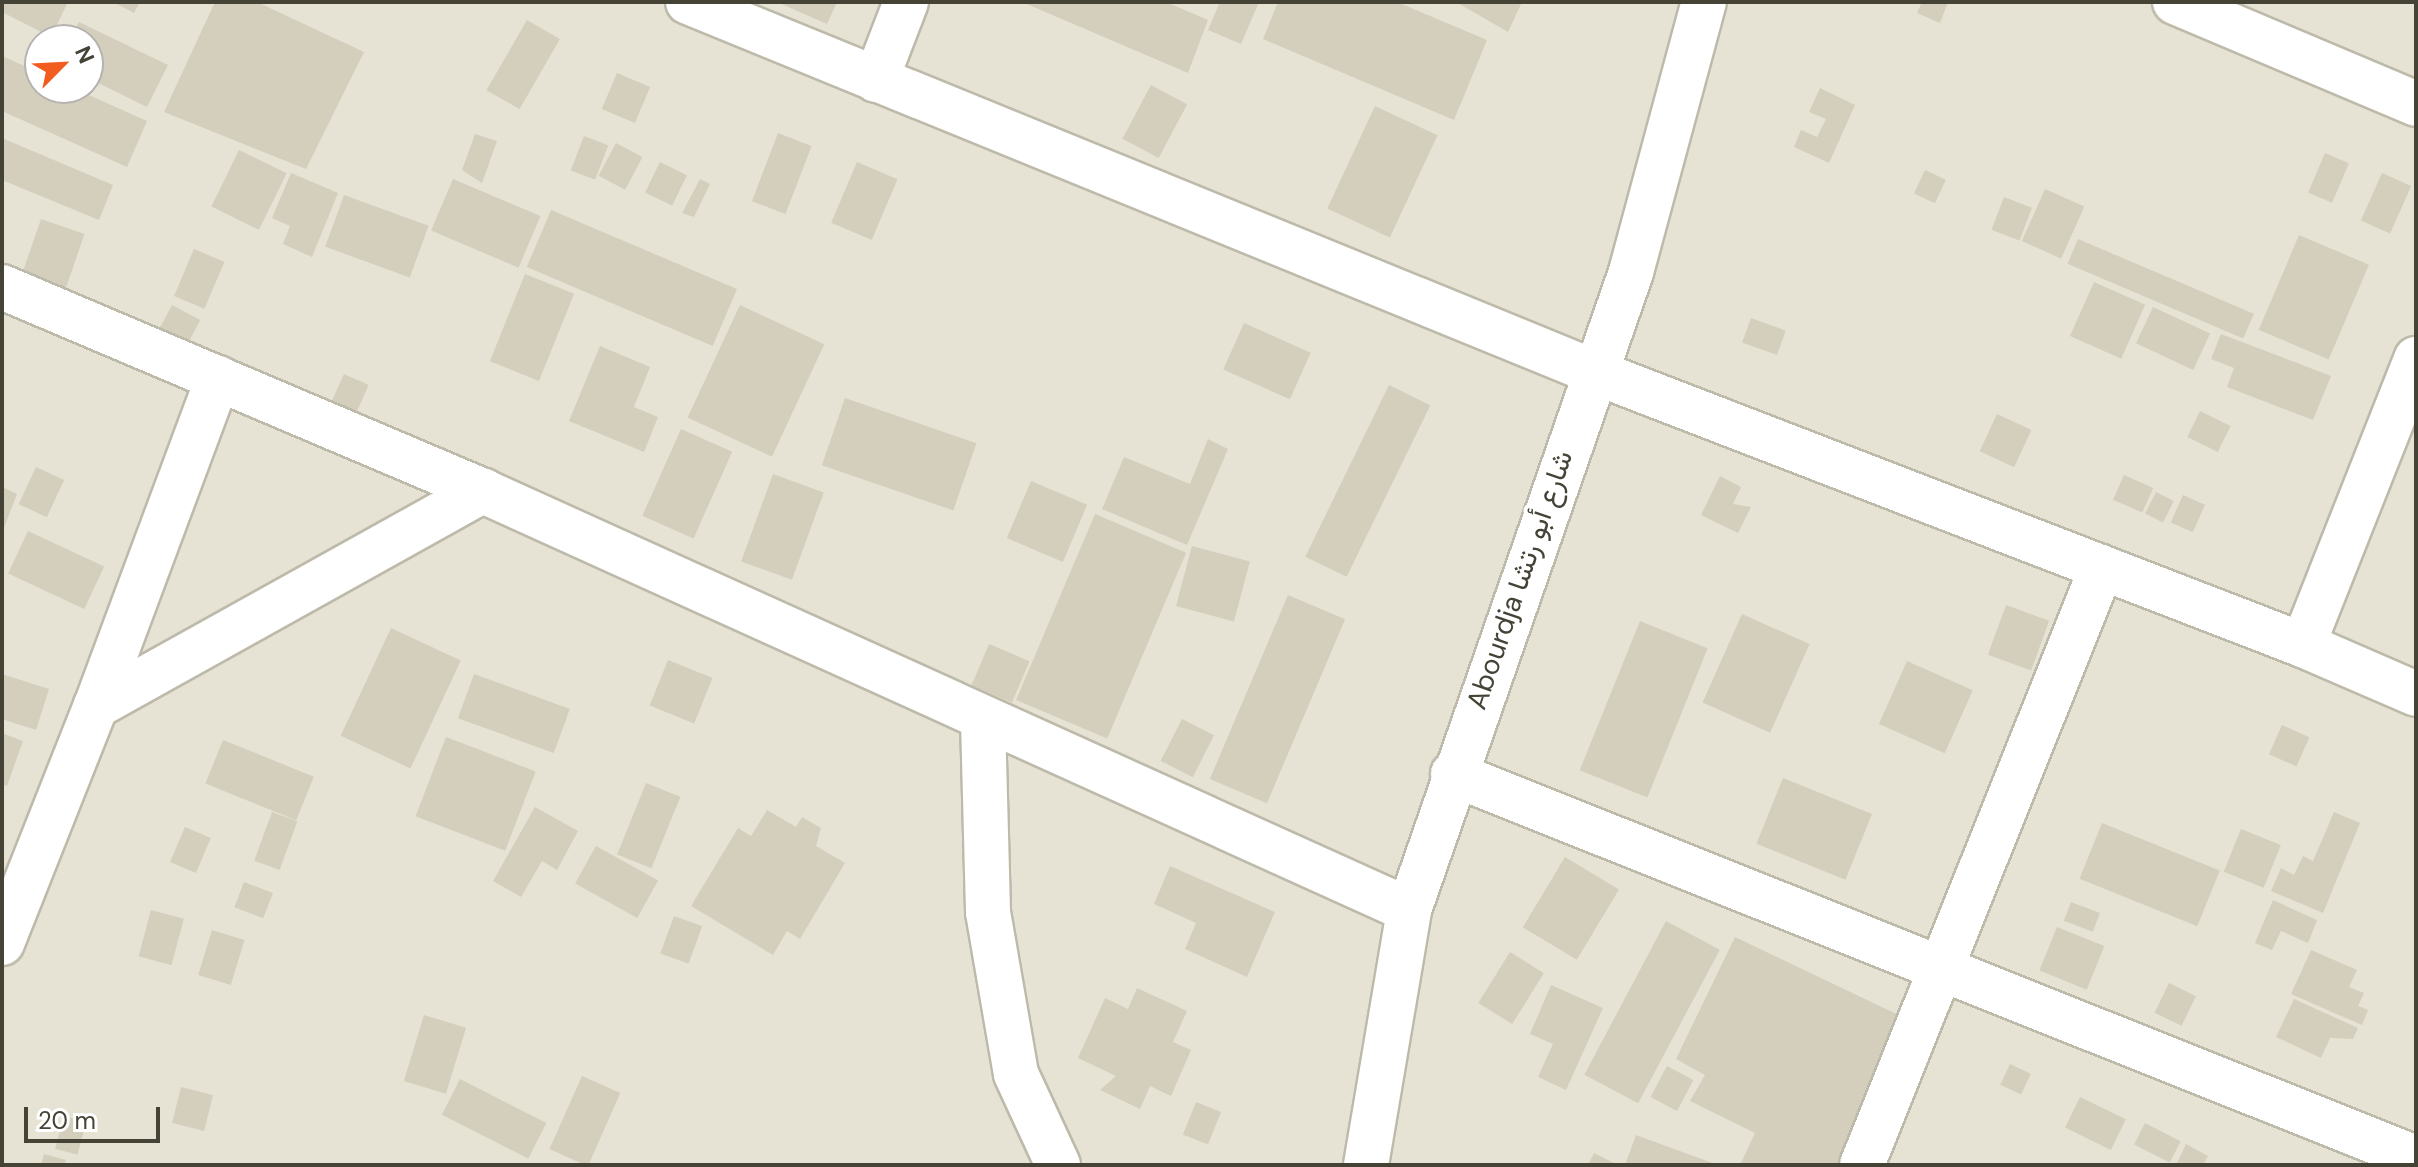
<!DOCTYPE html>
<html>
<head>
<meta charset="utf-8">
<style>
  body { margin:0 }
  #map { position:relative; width:2418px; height:1167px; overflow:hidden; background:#f3f1e7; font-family:"DM Sans",Vazirmatn,sans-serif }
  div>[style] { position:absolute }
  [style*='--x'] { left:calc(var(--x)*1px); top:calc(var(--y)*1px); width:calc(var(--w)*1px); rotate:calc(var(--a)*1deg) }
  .residential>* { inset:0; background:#e6e3d5 }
  .building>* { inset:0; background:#d4cebd; transform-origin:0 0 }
  .roads { filter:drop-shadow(2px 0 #bebaaa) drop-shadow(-2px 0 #bebaaa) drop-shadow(0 2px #bebaaa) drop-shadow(0 -2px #bebaaa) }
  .street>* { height:44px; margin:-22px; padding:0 22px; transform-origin:22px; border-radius:22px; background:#fff }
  span { translate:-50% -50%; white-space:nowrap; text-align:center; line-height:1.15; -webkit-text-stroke:8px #fff; paint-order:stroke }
  .street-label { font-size:28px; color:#454236 }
  .frame { position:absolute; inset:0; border:4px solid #454236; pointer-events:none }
  .north { position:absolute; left:24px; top:24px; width:80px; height:80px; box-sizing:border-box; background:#fff; border:2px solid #b5b3af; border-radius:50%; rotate:66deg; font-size:22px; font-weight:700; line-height:32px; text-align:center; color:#454236 }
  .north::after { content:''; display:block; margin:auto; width:28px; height:36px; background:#f25c1f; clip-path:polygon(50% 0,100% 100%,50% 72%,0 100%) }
  .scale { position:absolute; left:24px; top:1107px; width:136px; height:36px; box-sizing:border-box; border:4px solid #454236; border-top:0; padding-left:10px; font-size:24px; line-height:28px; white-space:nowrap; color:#454236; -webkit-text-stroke:6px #fff; paint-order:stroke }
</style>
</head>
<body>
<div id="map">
  <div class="residential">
    <i style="clip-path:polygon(evenodd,2px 2px,2416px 2px,2416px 1165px,2px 1165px,2px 2px,40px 40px,88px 40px,88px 88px,40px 88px,40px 40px)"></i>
  </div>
  <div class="building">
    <i style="clip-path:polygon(2px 2px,68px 2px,51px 37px,2px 12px)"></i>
    <i style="clip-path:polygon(113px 2px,140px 2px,134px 13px)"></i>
    <i style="clip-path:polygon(215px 2px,257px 2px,364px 52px,306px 169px,164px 112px)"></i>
    <i style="clip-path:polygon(777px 2px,837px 2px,827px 24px)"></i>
    <i style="clip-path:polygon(1022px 2px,1166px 2px,1208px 20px,1188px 73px)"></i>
    <i style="clip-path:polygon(1220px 2px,1259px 2px,1241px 44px,1208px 30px)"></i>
    <i style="clip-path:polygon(1278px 2px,1397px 2px,1487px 40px,1454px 120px,1263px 39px)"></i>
    <i style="clip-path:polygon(1456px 2px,1522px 2px,1508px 32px)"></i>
    <i style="clip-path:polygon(1922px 2px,1948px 2px,1940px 23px,1917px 13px)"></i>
    <i style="left:527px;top:20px;width:38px;height:81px;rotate:30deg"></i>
    <i style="clip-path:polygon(79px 22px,168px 65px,147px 107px,88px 78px,88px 40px,70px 40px)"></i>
    <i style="clip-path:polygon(2px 56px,40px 73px,40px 88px,73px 88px,147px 121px,127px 167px,2px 111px)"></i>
    <i style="left:617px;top:73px;width:36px;height:39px;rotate:23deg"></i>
    <i style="left:1151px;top:85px;width:41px;height:61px;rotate:28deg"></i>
    <i style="clip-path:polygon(1820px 88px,1855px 105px,1829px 163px,1794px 147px,1801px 130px,1817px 137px,1826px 119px,1809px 112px)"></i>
    <i style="left:1375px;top:106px;width:69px;height:113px;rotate:25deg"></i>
    <i style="left:778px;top:133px;width:36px;height:73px;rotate:21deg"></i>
    <i style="clip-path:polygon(475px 134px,497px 141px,482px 183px,462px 170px)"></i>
    <i style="left:584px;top:136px;width:26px;height:37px;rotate:21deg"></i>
    <i style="clip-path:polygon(2px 138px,113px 185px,99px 220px,2px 180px)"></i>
    <i style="left:616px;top:143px;width:30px;height:37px;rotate:28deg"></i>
    <i style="left:239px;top:150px;width:53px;height:63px;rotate:26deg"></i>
    <i style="left:2325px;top:153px;width:26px;height:43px;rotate:23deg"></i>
    <i style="left:660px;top:162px;width:30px;height:34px;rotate:26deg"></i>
    <i style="left:857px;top:162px;width:44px;height:66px;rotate:23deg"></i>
    <i style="left:1925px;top:170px;width:23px;height:26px;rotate:25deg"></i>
    <i style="clip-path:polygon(291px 173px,338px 193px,312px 257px,283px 244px,290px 226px,272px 218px)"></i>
    <i style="left:2382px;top:173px;width:32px;height:52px;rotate:24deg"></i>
    <i style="left:453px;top:179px;width:95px;height:56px;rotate:23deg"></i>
    <i style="clip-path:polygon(700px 179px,710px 184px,694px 217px,682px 213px)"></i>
    <i style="left:2045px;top:189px;width:43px;height:57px;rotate:24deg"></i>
    <i style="left:344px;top:195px;width:90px;height:55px;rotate:20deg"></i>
    <i style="left:2004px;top:197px;width:30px;height:35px;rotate:21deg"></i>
    <i style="left:551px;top:210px;width:202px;height:62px;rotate:23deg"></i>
    <i style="left:41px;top:219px;width:46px;height:65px;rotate:19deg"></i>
    <i style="left:2299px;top:235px;width:76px;height:103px;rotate:23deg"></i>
    <i style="left:2078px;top:239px;width:191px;height:27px;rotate:23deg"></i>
    <i style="left:194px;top:249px;width:33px;height:51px;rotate:23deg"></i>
    <i style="left:525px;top:274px;width:53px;height:94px;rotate:22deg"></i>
    <i style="left:2094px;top:282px;width:56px;height:59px;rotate:24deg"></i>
    <i style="left:172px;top:305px;width:32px;height:37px;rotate:28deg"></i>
    <i style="left:740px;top:305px;width:93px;height:124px;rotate:25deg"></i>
    <i style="left:2153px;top:307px;width:63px;height:40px;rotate:25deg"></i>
    <i style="left:1751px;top:318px;width:37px;height:26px;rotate:20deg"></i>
    <i style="left:1244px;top:323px;width:73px;height:51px;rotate:24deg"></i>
    <i style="clip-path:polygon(2221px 334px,2331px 376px,2313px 420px,2227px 387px,2234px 368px,2211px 359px)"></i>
    <i style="clip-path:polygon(600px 346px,650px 367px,634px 407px,658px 417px,644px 452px,569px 421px)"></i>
    <i style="left:344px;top:374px;width:27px;height:38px;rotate:24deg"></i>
    <i style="left:1389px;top:385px;width:46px;height:191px;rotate:26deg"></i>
    <i style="left:845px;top:398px;width:139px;height:71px;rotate:19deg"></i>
    <i style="left:2200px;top:411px;width:34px;height:29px;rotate:26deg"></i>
    <i style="left:1997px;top:414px;width:38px;height:41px;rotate:25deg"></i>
    <i style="left:681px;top:429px;width:56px;height:95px;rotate:24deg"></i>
    <i style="clip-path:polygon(1208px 439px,1228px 449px,1187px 545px,1102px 509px,1124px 457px,1190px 484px)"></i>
    <i style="left:36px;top:467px;width:31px;height:41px;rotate:25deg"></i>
    <i style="left:773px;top:474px;width:54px;height:93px;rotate:20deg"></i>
    <i style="left:2124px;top:475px;width:32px;height:27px;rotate:24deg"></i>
    <i style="clip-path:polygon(1720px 476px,1741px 487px,1733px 504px,1751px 507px,1738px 533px,1701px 515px)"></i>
    <i style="left:1031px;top:481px;width:61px;height:62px;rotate:23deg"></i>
    <i style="clip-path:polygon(2px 487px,17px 494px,2px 533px)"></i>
    <i style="left:2156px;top:492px;width:20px;height:24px;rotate:27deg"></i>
    <i style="left:2183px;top:495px;width:24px;height:30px;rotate:24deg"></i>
    <i style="left:1095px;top:514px;width:99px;height:202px;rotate:23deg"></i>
    <i style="left:28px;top:531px;width:84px;height:47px;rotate:25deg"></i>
    <i style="left:1192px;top:546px;width:60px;height:62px;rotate:15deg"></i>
    <i style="left:1288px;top:595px;width:62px;height:200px;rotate:23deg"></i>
    <i style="left:2006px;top:605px;width:46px;height:53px;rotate:20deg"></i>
    <i style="left:1742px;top:614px;width:74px;height:97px;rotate:24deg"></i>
    <i style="left:1640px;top:621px;width:73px;height:161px;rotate:22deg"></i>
    <i style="left:391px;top:628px;width:77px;height:119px;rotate:25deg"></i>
    <i style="left:989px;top:644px;width:44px;height:45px;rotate:23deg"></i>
    <i style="left:668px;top:660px;width:48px;height:49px;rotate:22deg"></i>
    <i style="left:1907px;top:661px;width:72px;height:69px;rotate:24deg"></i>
    <i style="clip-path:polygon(2px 674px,49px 689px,36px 730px,2px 719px)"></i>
    <i style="left:474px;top:674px;width:102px;height:47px;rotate:20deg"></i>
    <i style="left:1182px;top:719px;width:36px;height:47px;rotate:27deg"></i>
    <i style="left:2282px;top:725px;width:30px;height:32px;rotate:24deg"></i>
    <i style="clip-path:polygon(2px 733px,23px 741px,7px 786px,2px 784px)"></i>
    <i style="left:446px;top:737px;width:96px;height:85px;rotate:21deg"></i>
    <i style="left:223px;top:740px;width:98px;height:47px;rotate:22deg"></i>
    <i style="left:1783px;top:778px;width:96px;height:71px;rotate:22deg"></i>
    <i style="left:646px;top:783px;width:37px;height:77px;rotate:22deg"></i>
    <i style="clip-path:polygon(535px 807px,578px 831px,557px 870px,542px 861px,521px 897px,493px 881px)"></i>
    <i style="clip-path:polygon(767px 810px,796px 827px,802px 817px,821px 828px,816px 846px,845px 863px,800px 939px,787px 931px,773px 955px,691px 906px,738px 828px,751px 836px)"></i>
    <i style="left:272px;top:812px;width:27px;height:52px;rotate:20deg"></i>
    <i style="clip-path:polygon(2334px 812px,2360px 823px,2323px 913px,2271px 891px,2281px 868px,2294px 875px,2303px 856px,2313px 861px)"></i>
    <i style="left:2102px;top:823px;width:127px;height:60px;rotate:22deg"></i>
    <i style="left:185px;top:827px;width:28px;height:38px;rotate:23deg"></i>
    <i style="left:2241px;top:829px;width:43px;height:46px;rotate:22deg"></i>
    <i style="left:596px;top:846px;width:71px;height:43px;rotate:29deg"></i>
    <i style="left:1565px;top:857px;width:63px;height:82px;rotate:31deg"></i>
    <i style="clip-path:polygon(1170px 866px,1275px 912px,1247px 977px,1185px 949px,1196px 923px,1154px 904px)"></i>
    <i style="left:244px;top:882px;width:31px;height:27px;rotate:21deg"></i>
    <i style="clip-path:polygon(2273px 900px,2317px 920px,2308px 943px,2281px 931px,2272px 950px,2255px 943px)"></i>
    <i style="left:2071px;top:902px;width:31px;height:20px;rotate:21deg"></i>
    <i style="left:151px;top:910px;width:34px;height:48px;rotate:15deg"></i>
    <i style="left:674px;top:916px;width:30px;height:40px;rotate:20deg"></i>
    <i style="left:1666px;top:921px;width:61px;height:174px;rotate:28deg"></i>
    <i style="left:2057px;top:927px;width:51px;height:47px;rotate:22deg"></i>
    <i style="left:212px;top:930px;width:34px;height:47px;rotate:17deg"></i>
    <i style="clip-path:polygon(1735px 937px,1909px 1020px,1839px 1165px,1740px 1165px,1755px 1133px,1690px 1101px,1705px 1075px,1676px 1059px)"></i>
    <i style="clip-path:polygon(2311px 950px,2357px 970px,2349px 987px,2364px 993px,2358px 1006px,2368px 1010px,2362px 1025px,2291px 994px)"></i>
    <i style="left:1510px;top:952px;width:40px;height:60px;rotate:32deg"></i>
    <i style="left:2169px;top:983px;width:30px;height:33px;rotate:26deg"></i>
    <i style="clip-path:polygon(1551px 985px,1603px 1008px,1566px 1090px,1538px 1077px,1553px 1044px,1530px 1034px)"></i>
    <i style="clip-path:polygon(1137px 988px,1187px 1011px,1173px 1042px,1191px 1050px,1171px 1096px,1150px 1086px,1140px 1109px,1100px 1090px,1116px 1076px,1078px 1058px,1105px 998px,1128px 1009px)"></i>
    <i style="clip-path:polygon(2294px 999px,2358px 1028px,2353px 1039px,2330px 1038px,2321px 1058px,2276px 1037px)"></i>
    <i style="left:424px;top:1015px;width:44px;height:69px;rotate:17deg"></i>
    <i style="left:2010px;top:1064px;width:23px;height:23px;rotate:25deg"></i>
    <i style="left:1667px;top:1066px;width:30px;height:35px;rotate:28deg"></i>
    <i style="left:582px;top:1076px;width:42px;height:80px;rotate:24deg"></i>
    <i style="left:460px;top:1079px;width:97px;height:40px;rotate:27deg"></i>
    <i style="left:181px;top:1087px;width:33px;height:37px;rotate:14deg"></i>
    <i style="left:2080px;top:1097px;width:51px;height:34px;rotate:26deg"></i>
    <i style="left:1196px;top:1102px;width:27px;height:35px;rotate:22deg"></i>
    <i style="left:64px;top:1116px;width:23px;height:34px;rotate:15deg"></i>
    <i style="left:2145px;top:1123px;width:40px;height:24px;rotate:27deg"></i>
    <i style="clip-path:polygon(1636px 1135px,1718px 1165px,1625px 1165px)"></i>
    <i style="clip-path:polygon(2186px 1144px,2208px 1156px,2203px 1165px,2176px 1165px)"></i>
    <i style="clip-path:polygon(1594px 1153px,1618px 1165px,1588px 1165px)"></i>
    <i style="clip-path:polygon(44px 1154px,66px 1160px,64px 1165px,41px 1165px)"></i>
  </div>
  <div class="roads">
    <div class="street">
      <i style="--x:688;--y:2;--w:976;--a:22.2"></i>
      <i style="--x:1592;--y:371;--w:762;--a:21.08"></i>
      <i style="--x:2303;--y:645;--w:123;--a:23.4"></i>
      <i style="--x:2175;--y:2;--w:262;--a:22.9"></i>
      <i style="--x:876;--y:80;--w:84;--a:-69"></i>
      <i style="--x:2;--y:287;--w:522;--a:22.98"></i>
      <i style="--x:483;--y:491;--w:1016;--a:24.35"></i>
      <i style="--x:2303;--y:645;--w:308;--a:-68.4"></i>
      <i style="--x:96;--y:706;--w:350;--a:-69.6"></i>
      <i style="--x:983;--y:720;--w:192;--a:88.5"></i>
      <i style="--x:988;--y:912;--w:164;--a:80.2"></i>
      <i style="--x:1016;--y:1074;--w:100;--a:65.2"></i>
      <i style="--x:1453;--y:774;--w:1037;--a:21.74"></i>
      <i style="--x:2;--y:943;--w:255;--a:-68.4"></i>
      <i style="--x:96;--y:706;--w:443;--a:-29.1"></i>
      <i style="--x:1366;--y:1165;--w:259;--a:-80.4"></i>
      <i style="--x:1409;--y:910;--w:676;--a:-70.81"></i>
      <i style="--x:1631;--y:272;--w:280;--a:-74.9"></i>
      <i style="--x:1862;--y:1165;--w:644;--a:-68.13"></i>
    </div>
  </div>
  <div class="street-label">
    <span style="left:1520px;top:580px;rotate:-71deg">Abourdja شارع أبو رتشا</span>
  </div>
  <div class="frame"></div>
  <div class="north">N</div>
  <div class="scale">20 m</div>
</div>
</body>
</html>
